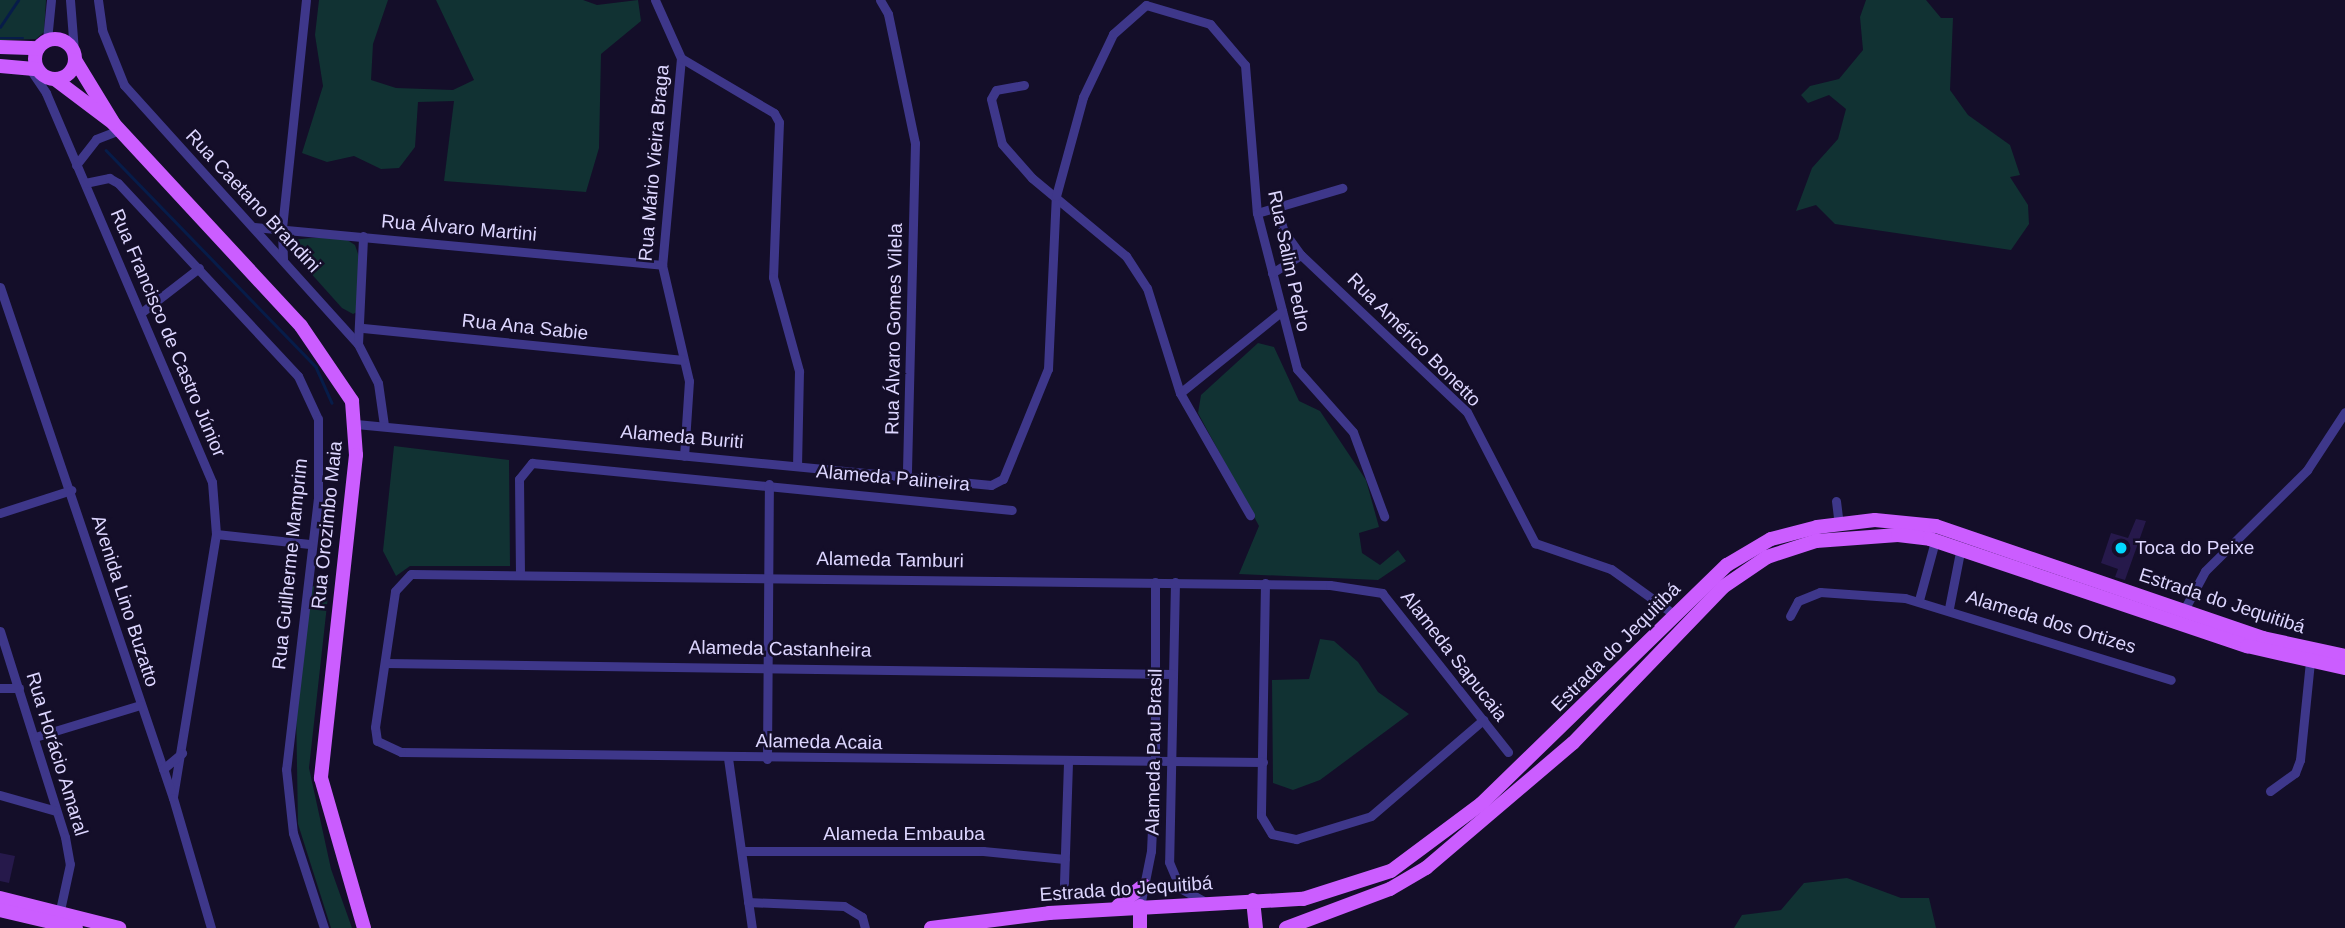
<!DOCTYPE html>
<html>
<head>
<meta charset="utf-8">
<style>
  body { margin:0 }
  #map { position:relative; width:2345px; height:928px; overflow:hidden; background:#140e29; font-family:Helvetica,sans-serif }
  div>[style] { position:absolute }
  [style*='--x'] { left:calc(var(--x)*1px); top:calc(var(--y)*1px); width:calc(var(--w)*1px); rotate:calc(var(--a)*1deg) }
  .green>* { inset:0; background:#113233 }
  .stream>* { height:2.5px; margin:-1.25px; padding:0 1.25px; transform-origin:1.25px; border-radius:1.25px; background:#071c49 }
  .building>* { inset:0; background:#26194b }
  .minor>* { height:9px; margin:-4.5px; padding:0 4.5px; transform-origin:4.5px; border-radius:4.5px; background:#3e378a }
  .primary>* { height:14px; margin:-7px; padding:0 7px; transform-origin:7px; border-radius:7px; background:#cb5dff }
  .primary>.ring { margin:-7px; padding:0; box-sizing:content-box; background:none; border:14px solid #cb5dff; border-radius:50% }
  .dots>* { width:19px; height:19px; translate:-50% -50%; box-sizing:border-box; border:4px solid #140e29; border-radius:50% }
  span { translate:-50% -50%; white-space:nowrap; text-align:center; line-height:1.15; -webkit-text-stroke:5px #140e29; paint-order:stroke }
  .street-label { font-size:19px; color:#ddd6ff }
  .poi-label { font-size:19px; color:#ddd6ff }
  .left { translate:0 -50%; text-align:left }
</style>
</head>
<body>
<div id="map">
  <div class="green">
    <i style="clip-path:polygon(0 0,46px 0,44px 32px,36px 39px,0 40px)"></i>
    <i style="clip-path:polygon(319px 0,388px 0,373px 44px,371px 80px,396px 88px,453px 90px,474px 80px,436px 0,583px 0,597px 5px,638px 0,641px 21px,601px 54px,599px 148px,586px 192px,444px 181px,454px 101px,418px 102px,415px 147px,399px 168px,381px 169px,354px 156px,327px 162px,302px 153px,323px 86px,315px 35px)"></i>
    <i style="clip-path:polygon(1866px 0,1926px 0,1941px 18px,1953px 18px,1950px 90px,1968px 115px,2010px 145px,2020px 175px,2010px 177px,2028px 205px,2029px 224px,2011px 250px,1835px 224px,1816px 205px,1796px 211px,1812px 168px,1838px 139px,1846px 109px,1829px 95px,1808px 103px,1801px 95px,1810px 86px,1839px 79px,1863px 50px,1860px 17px)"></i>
    <i style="clip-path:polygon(311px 238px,344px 238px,355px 245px,360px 260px,359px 311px,353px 314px,342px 308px,290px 250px,291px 240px)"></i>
    <i style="clip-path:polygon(1258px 343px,1274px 347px,1299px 401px,1320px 411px,1366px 480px,1379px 527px,1359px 533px,1362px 553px,1380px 565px,1398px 550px,1406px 561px,1378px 580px,1239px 574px,1259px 526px,1198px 413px,1201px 395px)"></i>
    <i style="clip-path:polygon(394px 446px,509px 460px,510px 566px,410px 566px,396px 576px,383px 551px)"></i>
    <i style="clip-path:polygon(330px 578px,309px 768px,331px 869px,352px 928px,331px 928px,298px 824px,296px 707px,312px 587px)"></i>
    <i style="clip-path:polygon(1320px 639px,1334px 641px,1358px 662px,1378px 692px,1409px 714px,1320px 780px,1293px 790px,1273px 783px,1272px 680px,1309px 679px)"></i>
    <i style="clip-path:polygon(1847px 878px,1901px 898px,1929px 898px,1936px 928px,1734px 928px,1742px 915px,1781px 910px,1804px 883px)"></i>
  </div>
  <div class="stream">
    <i style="--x:0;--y:27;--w:32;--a:-56"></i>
    <i style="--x:0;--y:38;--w:23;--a:0"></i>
    <i style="--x:106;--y:150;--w:302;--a:45.9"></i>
    <i style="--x:316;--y:367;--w:39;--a:66"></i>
  </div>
  <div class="building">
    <i style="clip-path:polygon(2136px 519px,2146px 521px,2125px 580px,2115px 577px,2118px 569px,2101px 563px,2111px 533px,2128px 538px)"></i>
    <i style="clip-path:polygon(0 853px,15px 856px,9px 883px,0 881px)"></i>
  </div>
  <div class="minor">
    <i style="--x:70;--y:0;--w:51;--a:85.5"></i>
    <i style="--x:98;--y:0;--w:30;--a:82"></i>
    <i style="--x:102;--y:30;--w:59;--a:68.2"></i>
    <i style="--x:124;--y:85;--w:349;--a:47.9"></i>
    <i style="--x:358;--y:344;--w:44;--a:62.9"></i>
    <i style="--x:378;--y:383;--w:42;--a:81.9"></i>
    <i style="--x:655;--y:0;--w:64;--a:65.9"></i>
    <i style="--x:681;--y:58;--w:208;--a:95.2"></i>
    <i style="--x:662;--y:265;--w:119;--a:76.9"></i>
    <i style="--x:689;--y:381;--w:75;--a:93.8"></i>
    <i style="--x:880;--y:0;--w:16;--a:60"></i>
    <i style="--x:888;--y:14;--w:132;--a:78.2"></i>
    <i style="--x:915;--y:143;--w:334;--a:91.4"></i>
    <i style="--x:1146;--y:5;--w:67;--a:16.5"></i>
    <i style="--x:1210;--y:24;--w:54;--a:49.5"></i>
    <i style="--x:1245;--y:65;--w:148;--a:85.4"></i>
    <i style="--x:1257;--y:213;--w:161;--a:75.6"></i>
    <i style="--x:1297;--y:369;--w:84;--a:48.4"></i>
    <i style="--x:1353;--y:432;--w:90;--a:69.7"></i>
    <i style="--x:47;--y:40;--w:40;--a:-84.3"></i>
    <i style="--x:681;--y:58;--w:108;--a:30.6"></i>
    <i style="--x:774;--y:113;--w:10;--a:61"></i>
    <i style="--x:779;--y:122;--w:155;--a:92.2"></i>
    <i style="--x:773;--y:277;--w:98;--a:74.5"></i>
    <i style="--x:799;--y:371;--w:93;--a:91.2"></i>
    <i style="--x:30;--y:69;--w:29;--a:56"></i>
    <i style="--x:46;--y:93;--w:423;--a:66.9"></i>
    <i style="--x:212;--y:482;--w:52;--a:85.6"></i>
    <i style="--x:216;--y:534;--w:267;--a:99.3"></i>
    <i style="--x:1024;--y:85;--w:28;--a:170"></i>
    <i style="--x:996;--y:90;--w:10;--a:119"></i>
    <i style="--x:991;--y:99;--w:46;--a:76.3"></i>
    <i style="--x:1002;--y:144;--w:45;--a:48.6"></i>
    <i style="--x:1032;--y:178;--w:122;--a:39.7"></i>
    <i style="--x:1126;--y:256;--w:38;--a:57"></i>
    <i style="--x:1147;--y:288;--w:110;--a:72.6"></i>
    <i style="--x:1180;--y:393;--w:141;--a:60.2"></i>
    <i style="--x:76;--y:165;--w:33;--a:-52"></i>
    <i style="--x:96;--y:139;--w:25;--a:-21"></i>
    <i style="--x:85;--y:183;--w:25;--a:-12"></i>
    <i style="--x:109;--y:178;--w:10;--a:29"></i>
    <i style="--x:118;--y:183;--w:264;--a:47"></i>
    <i style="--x:298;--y:376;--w:47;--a:65.1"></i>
    <i style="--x:318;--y:419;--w:79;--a:90"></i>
    <i style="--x:318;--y:498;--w:273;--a:96.7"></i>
    <i style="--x:286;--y:769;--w:64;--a:83.8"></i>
    <i style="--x:293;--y:833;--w:100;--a:71.9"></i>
    <i style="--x:1277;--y:209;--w:24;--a:73"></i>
    <i style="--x:1284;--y:232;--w:29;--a:54"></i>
    <i style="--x:1301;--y:255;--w:228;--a:43.4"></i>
    <i style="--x:1467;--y:412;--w:148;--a:62.6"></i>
    <i style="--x:1535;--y:543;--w:80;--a:18.9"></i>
    <i style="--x:1611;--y:569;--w:79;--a:35.7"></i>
    <i style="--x:1257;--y:213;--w:89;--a:-16.4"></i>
    <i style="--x:254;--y:227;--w:410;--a:5.3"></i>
    <i style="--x:283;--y:259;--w:31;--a:-92"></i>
    <i style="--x:282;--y:228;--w:229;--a:-84"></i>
    <i style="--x:1272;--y:273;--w:34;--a:-32"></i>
    <i style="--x:0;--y:287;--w:539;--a:71.3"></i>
    <i style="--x:173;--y:798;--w:135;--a:73.7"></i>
    <i style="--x:142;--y:312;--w:72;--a:-37.7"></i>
    <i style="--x:363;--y:328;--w:322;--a:5.7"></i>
    <i style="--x:358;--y:344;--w:108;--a:-87.3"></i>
    <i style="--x:1180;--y:393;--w:131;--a:-38.8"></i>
    <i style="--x:356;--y:424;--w:638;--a:5.49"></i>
    <i style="--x:991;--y:485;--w:13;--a:-27"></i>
    <i style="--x:1003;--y:479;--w:119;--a:-67.8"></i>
    <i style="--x:1048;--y:369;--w:173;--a:-87.4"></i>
    <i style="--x:1056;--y:196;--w:103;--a:-74.7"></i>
    <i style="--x:1083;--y:97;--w:70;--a:-64.5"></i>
    <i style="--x:1113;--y:34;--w:44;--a:-41.3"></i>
    <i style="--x:1836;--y:501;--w:23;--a:83"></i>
    <i style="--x:0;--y:513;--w:75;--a:-17.9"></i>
    <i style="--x:216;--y:534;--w:94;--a:6.1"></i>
    <i style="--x:520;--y:574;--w:95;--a:-90.6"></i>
    <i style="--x:519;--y:479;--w:21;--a:-51"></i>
    <i style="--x:532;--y:463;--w:482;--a:5.6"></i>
    <i style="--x:1175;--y:582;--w:280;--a:91.2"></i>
    <i style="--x:1169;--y:862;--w:28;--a:67"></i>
    <i style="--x:1180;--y:888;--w:29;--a:29"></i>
    <i style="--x:1265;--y:583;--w:233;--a:91"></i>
    <i style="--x:1261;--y:816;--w:21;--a:59"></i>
    <i style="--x:1272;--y:834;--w:25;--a:12"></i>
    <i style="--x:1296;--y:839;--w:78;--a:-17"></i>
    <i style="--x:1371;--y:816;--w:148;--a:-40.6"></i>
    <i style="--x:1919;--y:600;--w:61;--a:-74.8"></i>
    <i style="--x:1949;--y:608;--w:62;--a:-78.9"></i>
    <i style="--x:2184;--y:610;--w:44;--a:-61.7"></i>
    <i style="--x:2205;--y:571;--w:144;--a:-44.7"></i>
    <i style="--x:2307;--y:470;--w:69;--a:-56.8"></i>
    <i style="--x:1790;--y:616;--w:17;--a:-62"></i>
    <i style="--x:1798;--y:601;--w:24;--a:-22"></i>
    <i style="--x:1820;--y:592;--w:85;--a:4"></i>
    <i style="--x:1905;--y:598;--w:278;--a:17.1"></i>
    <i style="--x:0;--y:631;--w:216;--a:72.5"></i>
    <i style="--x:65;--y:837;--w:27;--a:80"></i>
    <i style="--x:70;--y:864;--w:52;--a:102.2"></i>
    <i style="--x:385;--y:663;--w:788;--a:0.8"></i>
    <i style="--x:0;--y:688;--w:19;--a:0"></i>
    <i style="--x:35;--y:737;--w:110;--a:-16.9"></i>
    <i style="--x:728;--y:758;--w:172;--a:82"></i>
    <i style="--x:767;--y:759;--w:275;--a:-89.6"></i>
    <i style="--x:1263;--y:762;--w:862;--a:-179.34"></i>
    <i style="--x:401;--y:752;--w:26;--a:-155"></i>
    <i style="--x:377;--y:741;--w:14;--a:-98"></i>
    <i style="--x:375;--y:727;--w:137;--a:-81.6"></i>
    <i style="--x:395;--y:591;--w:23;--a:-47"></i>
    <i style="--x:411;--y:574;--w:919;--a:0.69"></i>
    <i style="--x:1330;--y:585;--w:53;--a:8.7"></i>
    <i style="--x:1382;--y:593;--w:203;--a:51.6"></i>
    <i style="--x:163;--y:769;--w:25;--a:-40"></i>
    <i style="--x:2270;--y:791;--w:31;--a:-36"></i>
    <i style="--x:2295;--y:773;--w:14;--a:-69"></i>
    <i style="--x:2300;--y:760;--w:100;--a:-84.2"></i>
    <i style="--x:0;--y:795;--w:58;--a:15.9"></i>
    <i style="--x:742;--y:851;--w:241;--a:0"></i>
    <i style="--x:983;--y:851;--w:82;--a:5.6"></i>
    <i style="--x:1064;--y:883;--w:121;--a:-88.1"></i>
    <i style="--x:748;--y:902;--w:96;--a:2.4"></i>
    <i style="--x:844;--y:906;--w:21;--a:31"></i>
    <i style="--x:862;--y:917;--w:11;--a:75"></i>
    <i style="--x:1140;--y:906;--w:56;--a:-78.7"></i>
    <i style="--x:1151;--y:851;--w:89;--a:-87.4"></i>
    <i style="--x:1155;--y:762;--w:180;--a:-90"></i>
  </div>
  <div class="primary">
    <i class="ring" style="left:35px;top:39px;width:26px;height:26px"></i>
    <i style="--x:0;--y:47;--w:38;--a:2"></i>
    <i style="--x:75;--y:60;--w:75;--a:58.6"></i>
    <i style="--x:114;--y:124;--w:275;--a:47.2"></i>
    <i style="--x:301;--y:326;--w:91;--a:55.8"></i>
    <i style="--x:352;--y:401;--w:54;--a:85.8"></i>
    <i style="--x:356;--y:455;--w:325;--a:96.2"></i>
    <i style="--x:321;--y:778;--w:156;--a:74"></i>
    <i style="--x:0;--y:66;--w:37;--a:5"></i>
    <i style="--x:56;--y:80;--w:71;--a:37"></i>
    <i style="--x:0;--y:898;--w:123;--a:14.1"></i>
    <i style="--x:1253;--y:900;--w:28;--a:84"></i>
    <i style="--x:1118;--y:906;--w:33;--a:-39"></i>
    <i style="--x:1140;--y:906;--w:22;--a:90"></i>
    <i style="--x:0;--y:910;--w:78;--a:13.3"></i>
    <i style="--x:931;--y:928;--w:119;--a:-7.2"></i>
    <i style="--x:1049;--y:913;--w:254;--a:-3.2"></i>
    <i style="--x:1303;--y:899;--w:92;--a:-17.7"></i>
    <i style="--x:1391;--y:871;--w:112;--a:-36.7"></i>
    <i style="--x:1481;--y:804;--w:343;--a:-44.2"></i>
    <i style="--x:1727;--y:565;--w:51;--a:-30.6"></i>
    <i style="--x:1771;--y:539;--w:48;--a:-14.6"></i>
    <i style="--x:1817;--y:527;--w:58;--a:-6.9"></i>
    <i style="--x:1875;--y:520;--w:61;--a:5.6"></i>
    <i style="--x:1936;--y:526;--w:346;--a:18.9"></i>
    <i style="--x:2263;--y:638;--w:84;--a:12.4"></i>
    <i style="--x:1286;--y:928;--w:111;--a:-20.6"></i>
    <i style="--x:1390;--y:889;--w:42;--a:-30.3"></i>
    <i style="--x:1426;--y:868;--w:193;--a:-40.4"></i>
    <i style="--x:1573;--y:743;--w:216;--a:-46.1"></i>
    <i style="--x:1723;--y:587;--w:53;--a:-34.3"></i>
    <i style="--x:1767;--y:557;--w:52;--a:-18.1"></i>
    <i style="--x:1816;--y:541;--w:82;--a:-4.2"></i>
    <i style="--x:1898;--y:535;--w:32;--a:7"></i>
    <i style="--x:1930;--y:539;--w:335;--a:18.7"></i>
    <i style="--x:2247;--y:646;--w:100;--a:12.7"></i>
  </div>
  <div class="dots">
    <i style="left:2121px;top:548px;background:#02d9ff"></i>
  </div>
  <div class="street-label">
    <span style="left:654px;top:163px;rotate:-85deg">Rua Mário Vieira Braga</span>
    <span style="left:253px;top:201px;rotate:47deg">Rua Caetano Brandini</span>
    <span style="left:459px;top:228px;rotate:5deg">Rua Álvaro Martini</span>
    <span style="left:1289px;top:261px;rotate:78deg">Rua Salim Pedro</span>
    <span style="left:525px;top:327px;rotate:6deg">Rua Ana Sabie</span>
    <span style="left:894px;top:329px;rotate:-89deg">Rua Álvaro Gomes Vilela</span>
    <span style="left:168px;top:333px;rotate:67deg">Rua Francisco de Castro Júnior</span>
    <span style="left:1414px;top:340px;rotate:45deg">Rua Américo Bonetto</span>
    <span style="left:682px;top:437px;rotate:5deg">Alameda Buriti</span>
    <span style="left:893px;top:478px;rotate:5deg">Alameda Paiineira</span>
    <span style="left:327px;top:525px;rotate:-84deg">Rua Orozimbo Maia</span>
    <span style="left:890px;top:560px;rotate:1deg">Alameda Tamburi</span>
    <span style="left:290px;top:564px;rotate:-84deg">Rua Guilherme Mamprim</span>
    <span style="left:125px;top:601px;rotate:72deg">Avenida Lino Buzatto</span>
    <span style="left:2222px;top:601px;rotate:18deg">Estrada do Jequitibá</span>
    <span style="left:2051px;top:622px;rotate:17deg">Alameda dos Ortizes</span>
    <span style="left:1616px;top:647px;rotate:-45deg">Estrada do Jequitibá</span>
    <span style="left:780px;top:649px;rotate:1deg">Alameda Castanheira</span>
    <span style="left:1454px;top:656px;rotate:52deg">Alameda Sapucaia</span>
    <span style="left:819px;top:742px;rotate:1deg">Alameda Acaia</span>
    <span style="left:1154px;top:752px;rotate:-89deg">Alameda Pau Brasil</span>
    <span style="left:57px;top:754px;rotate:73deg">Rua Horácio Amaral</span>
    <span style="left:904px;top:834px">Alameda Embauba</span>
    <span style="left:1126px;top:889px;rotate:-4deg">Estrada do Jequitibá</span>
  </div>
  <div class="poi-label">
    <span class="left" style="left:2135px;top:548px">Toca do Peixe</span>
  </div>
</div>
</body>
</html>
